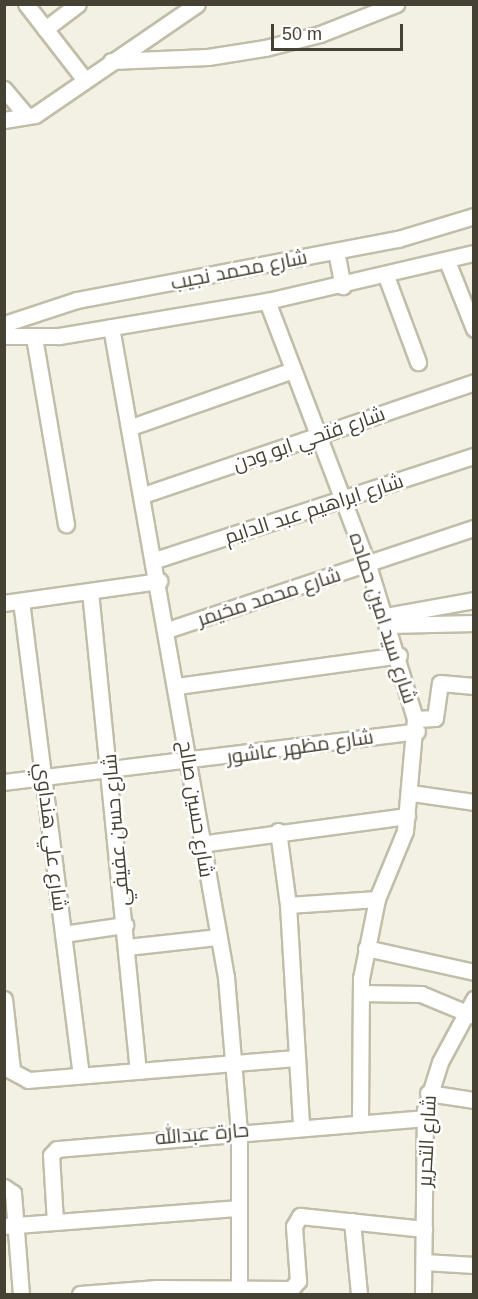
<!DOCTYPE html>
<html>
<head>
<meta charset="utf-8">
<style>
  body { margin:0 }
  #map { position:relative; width:478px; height:1299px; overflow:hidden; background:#f3f1e3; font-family:Helvetica,Cairo,sans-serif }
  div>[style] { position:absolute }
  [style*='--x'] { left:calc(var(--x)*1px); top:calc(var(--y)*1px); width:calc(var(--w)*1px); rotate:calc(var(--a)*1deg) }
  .roads { filter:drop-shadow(2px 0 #c1bda8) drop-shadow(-2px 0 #c1bda8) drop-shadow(0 2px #c1bda8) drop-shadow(0 -2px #c1bda8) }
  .minor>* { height:15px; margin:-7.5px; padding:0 7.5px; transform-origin:7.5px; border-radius:7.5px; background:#fff }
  span { translate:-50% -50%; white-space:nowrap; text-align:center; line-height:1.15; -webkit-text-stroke:5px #fff; paint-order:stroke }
  .street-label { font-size:20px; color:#454133 }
  .frame { position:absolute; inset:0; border:6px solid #454133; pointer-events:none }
  .scale { position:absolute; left:271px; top:24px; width:132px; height:27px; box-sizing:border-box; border:3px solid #454133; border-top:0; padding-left:8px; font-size:18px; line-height:21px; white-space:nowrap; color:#454133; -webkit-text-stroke:4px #fff; paint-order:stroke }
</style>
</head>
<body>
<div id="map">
  <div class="roads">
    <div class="minor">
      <i style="--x:26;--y:4;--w:96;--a:52.2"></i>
      <i style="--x:45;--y:29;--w:41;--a:-37.1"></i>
      <i style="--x:111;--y:61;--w:97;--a:-2.4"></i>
      <i style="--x:208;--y:57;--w:58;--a:-9"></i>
      <i style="--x:265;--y:48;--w:57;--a:-14.3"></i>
      <i style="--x:320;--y:34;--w:82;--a:-21.5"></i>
      <i style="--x:4;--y:89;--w:35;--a:50"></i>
      <i style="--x:4;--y:120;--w:31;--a:-9"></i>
      <i style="--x:35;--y:115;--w:196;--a:-34.4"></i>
      <i style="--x:336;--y:251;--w:36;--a:79"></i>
      <i style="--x:447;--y:261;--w:73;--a:68.3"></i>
      <i style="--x:386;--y:276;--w:92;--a:69.6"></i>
      <i style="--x:267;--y:301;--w:283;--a:69.1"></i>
      <i style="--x:368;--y:565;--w:161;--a:73"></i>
      <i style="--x:415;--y:719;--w:112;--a:95.1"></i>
      <i style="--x:405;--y:831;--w:74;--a:112.4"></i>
      <i style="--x:377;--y:899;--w:81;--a:101.4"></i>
      <i style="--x:361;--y:978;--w:144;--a:90.4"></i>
      <i style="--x:4;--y:324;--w:77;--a:-18.2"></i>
      <i style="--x:77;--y:300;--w:327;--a:-10.8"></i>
      <i style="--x:398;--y:239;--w:79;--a:-16.8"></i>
      <i style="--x:111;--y:327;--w:660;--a:79.97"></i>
      <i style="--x:226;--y:977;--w:155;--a:85.2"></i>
      <i style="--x:239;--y:1131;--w:163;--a:90"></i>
      <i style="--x:4;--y:336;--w:55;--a:0"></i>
      <i style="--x:59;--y:336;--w:211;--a:-9.6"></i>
      <i style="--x:267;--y:301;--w:212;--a:-13.1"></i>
      <i style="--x:34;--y:337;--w:190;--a:80.3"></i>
      <i style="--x:131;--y:427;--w:172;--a:-19.4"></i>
      <i style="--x:143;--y:495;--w:350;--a:-18.8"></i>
      <i style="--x:155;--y:560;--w:336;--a:-18.1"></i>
      <i style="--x:90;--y:591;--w:480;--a:84.3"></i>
      <i style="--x:21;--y:601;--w:476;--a:82.8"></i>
      <i style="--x:4;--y:603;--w:157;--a:-8.1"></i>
      <i style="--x:386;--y:616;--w:89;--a:-10.3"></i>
      <i style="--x:389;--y:625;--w:85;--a:-1.3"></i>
      <i style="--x:167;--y:630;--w:324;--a:-18.4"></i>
      <i style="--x:177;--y:686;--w:224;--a:-7.9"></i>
      <i style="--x:415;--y:719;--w:20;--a:-3"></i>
      <i style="--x:435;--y:718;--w:35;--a:-82"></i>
      <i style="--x:440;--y:683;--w:34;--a:5"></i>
      <i style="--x:4;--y:782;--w:416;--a:-7"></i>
      <i style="--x:411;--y:793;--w:64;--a:8.1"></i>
      <i style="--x:278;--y:831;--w:75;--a:82.3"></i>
      <i style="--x:288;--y:905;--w:221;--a:86.6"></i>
      <i style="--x:200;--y:844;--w:209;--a:-7.7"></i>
      <i style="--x:288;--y:905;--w:89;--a:-3.9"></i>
      <i style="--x:63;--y:934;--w:63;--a:-8.3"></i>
      <i style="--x:127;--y:947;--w:92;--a:-6.3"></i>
      <i style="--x:366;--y:948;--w:111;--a:12.5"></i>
      <i style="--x:361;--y:993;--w:60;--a:1"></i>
      <i style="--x:421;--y:994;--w:57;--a:22.5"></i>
      <i style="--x:4;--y:999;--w:70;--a:83.5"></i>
      <i style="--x:4;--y:1067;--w:27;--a:28"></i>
      <i style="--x:28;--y:1080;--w:270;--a:-4.7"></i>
      <i style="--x:428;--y:1093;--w:47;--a:8.7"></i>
      <i style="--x:4;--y:1187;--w:11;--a:34"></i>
      <i style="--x:13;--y:1193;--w:101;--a:85.5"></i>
      <i style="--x:352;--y:1221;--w:73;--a:84.5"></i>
      <i style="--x:55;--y:1222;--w:67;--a:-93.4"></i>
      <i style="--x:51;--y:1155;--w:8;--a:-45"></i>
      <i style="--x:57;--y:1149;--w:369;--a:-4.8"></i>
      <i style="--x:4;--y:1226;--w:235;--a:-4.4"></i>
      <i style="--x:424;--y:1262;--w:50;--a:3.4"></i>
      <i style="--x:80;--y:1294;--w:77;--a:-4.5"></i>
      <i style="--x:157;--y:1288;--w:134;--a:0.4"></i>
      <i style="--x:291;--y:1289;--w:11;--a:-49"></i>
      <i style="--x:298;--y:1281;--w:55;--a:-94.2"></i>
      <i style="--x:294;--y:1226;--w:12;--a:-59"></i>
      <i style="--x:300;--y:1216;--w:125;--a:6"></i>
      <i style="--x:423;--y:1294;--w:184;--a:-89.4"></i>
      <i style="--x:425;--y:1110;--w:50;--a:-72.6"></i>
      <i style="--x:440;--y:1062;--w:72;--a:-61.6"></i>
    </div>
  </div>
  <div class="street-label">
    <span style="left:239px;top:270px;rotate:-11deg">شارع محمد نجيب</span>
    <span style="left:309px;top:439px;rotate:-19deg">شارع فتحي ابو ودن</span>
    <span style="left:314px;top:509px;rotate:-18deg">شارع ابراهيم عبد الدايم</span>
    <span style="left:269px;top:597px;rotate:-18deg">شارع محمد مخيمر</span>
    <span style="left:383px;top:618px;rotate:72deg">شارع سيد امين حماده</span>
    <span style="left:300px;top:747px;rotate:-8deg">شارع مظهر عاشور</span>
    <span style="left:196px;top:809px;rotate:81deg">شارع حسين صالح</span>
    <span style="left:116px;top:830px;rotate:-95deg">شارع حسن عفيفي</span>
    <span style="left:51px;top:837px;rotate:83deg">شارع علي هنداوي</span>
    <span style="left:202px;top:1134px;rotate:-5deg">حارة عبدالله</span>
    <span style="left:427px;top:1141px;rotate:-87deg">شارع التحرير</span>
  </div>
  <div class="frame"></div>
  <div class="scale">50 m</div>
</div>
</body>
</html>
